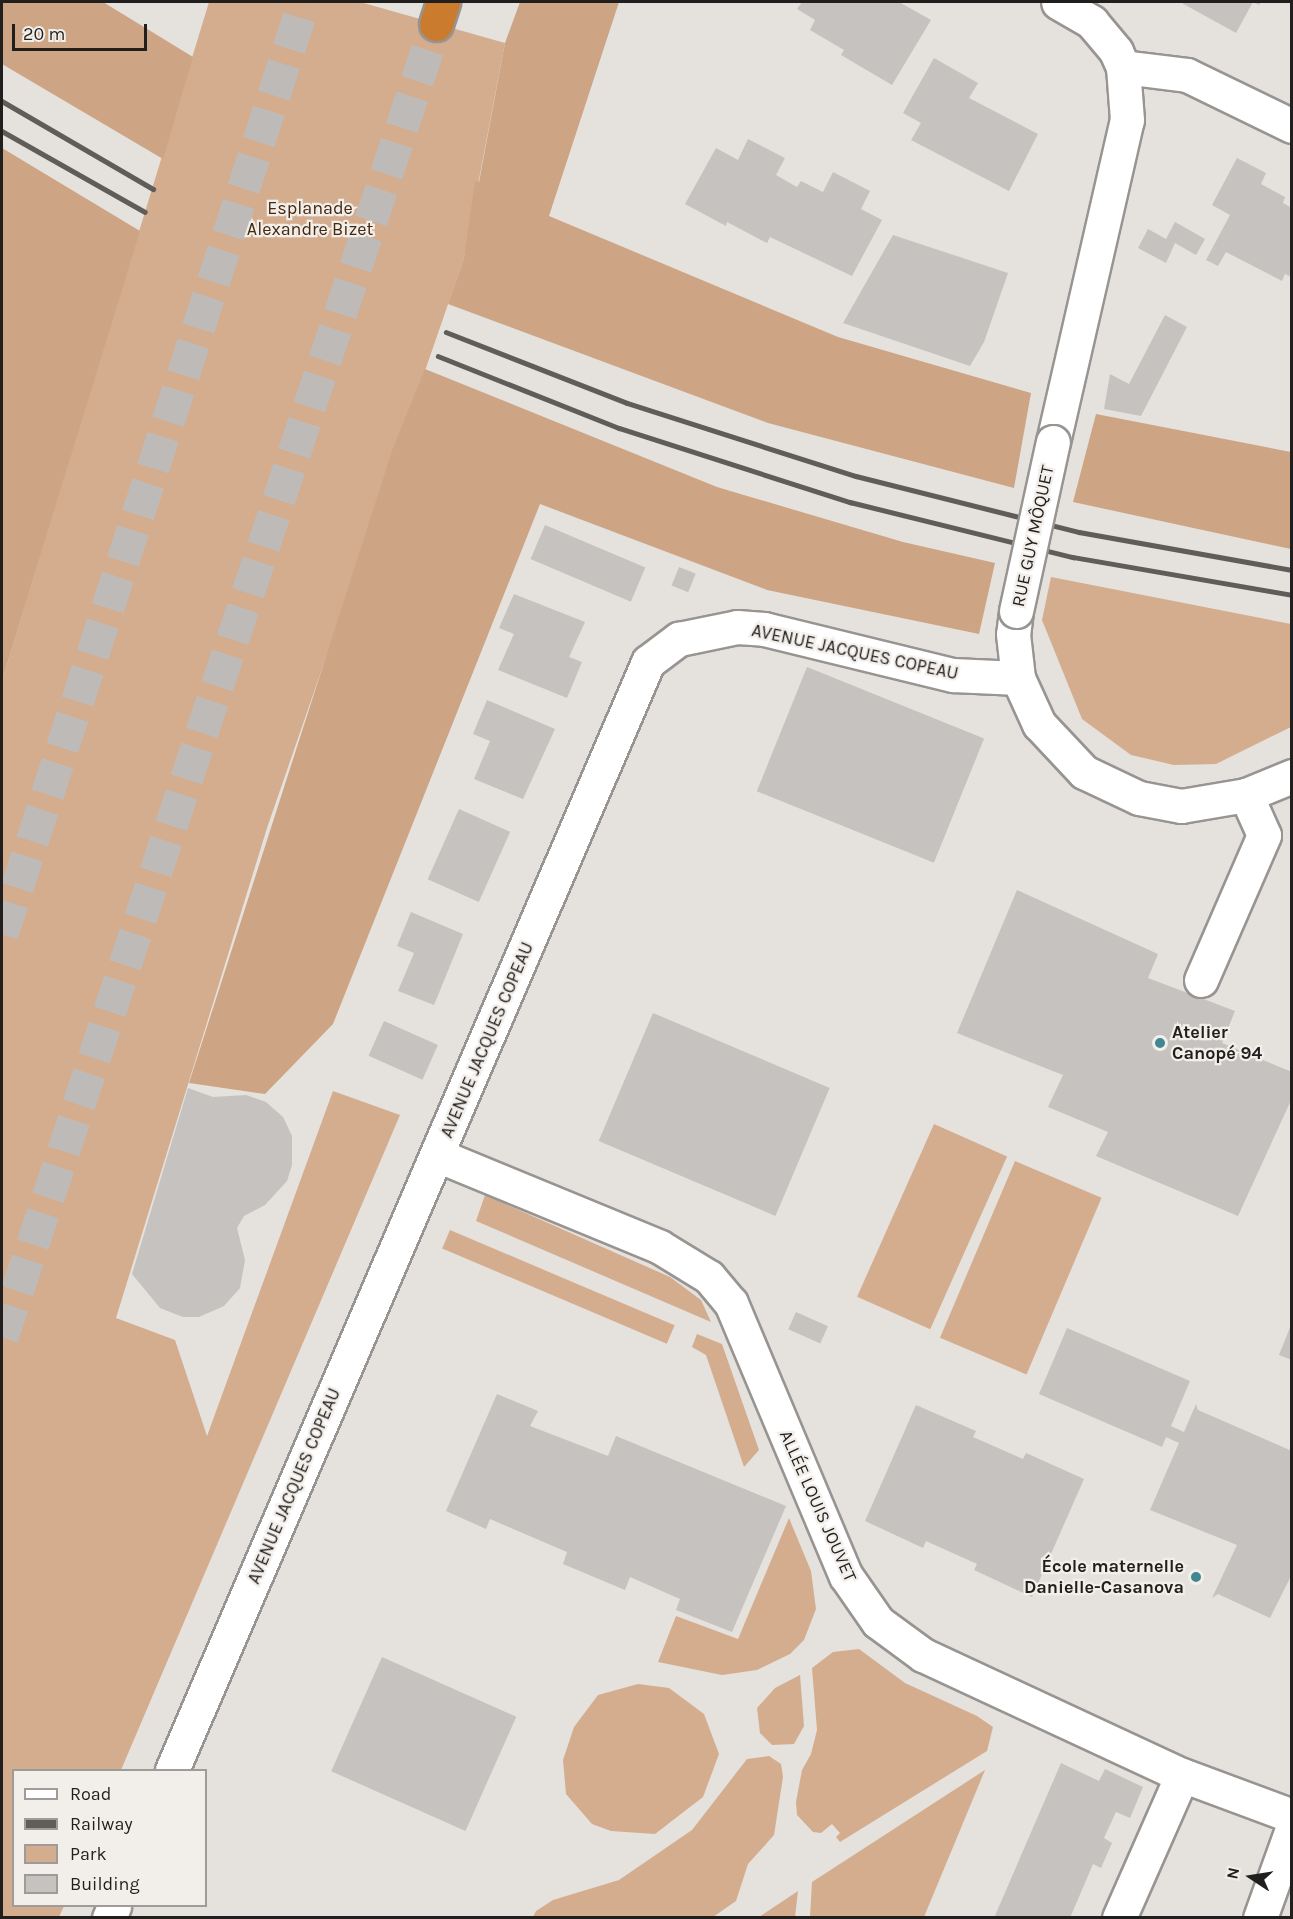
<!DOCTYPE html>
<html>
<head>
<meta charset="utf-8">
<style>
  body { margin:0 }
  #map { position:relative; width:1293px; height:1919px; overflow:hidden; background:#e5e1dd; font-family:Karla,sans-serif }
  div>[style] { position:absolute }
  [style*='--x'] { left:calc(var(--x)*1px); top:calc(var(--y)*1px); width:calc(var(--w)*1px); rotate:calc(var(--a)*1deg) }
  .green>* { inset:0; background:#d4ad8f; transform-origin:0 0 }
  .forest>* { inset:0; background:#cda484 }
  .building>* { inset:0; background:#c6c2bf; transform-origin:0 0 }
  .highway-tunnel>* { height:33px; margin-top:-16.5px; transform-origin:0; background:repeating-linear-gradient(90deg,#bebab7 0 33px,transparent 0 49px) }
  .roads { filter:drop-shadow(2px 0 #989491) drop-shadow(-2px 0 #989491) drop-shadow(0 2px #989491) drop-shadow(0 -2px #989491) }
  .minor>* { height:33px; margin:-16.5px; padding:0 16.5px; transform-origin:16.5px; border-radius:16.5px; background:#fff }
  .highway>* { height:33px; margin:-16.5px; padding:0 16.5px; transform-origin:16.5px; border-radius:16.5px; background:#cb7b2e }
  .rail>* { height:4.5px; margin:-2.25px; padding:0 2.25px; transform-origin:2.25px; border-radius:2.25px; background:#5f5c5a }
  .bridges { filter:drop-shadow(2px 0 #989491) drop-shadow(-2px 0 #989491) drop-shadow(0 2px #989491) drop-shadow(0 -2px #989491) }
  .minor-bridge>* { height:33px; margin:-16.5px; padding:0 16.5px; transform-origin:16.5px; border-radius:16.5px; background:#fff }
  .dots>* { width:16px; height:16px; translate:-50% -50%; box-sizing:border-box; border:3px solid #f2eeea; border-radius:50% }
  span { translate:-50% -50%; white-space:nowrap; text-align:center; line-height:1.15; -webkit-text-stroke:4.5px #f2eeea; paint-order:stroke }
  .park-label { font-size:18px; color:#45280e }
  .street-label { font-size:18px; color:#211f1e }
  .poi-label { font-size:18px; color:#211f1e; font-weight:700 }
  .left { translate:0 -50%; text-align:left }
  .right { translate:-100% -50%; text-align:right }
  .frame { position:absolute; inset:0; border:3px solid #211f1e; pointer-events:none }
  .legend { position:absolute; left:12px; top:1769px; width:195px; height:138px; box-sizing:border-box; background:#f2eeea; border:2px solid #9e9b98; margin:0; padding:8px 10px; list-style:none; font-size:18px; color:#211f1e }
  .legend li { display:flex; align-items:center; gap:12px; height:30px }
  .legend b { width:30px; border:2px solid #9e9b98 }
  .north { position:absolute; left:1221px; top:1847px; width:60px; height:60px; -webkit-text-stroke:4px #f2eeea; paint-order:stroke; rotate:282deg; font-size:16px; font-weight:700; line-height:24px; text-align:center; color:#211f1e }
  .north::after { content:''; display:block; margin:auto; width:21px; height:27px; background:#211f1e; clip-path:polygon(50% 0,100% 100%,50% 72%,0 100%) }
  .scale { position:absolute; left:12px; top:24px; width:135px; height:27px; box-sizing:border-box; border:3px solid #211f1e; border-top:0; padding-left:8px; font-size:18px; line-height:21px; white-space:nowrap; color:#211f1e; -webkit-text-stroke:4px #f2eeea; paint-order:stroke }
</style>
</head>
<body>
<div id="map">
  <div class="green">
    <i style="clip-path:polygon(209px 2px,360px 2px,505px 43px,464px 258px,267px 828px,116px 1318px,175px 1340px,207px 1436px,333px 1091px,400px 1115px,121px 1770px,14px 1770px,14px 1906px,64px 1906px,59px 1917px,2px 1918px,2px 681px)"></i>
    <i style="clip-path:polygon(1051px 577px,1291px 624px,1291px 727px,1216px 764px,1174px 765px,1131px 755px,1082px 719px,1042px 620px)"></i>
    <i style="left:934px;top:1124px;width:80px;height:189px;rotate:24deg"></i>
    <i style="left:1015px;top:1161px;width:94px;height:192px;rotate:23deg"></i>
    <i style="clip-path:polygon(485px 1195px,670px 1277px,701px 1300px,711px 1322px,476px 1221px)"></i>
    <i style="left:450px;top:1230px;width:244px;height:20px;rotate:23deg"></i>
    <i style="clip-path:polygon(697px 1334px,722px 1344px,759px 1450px,744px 1467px,706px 1355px,692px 1347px)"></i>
    <i style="clip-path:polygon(789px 1518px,811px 1571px,816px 1609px,804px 1640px,790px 1654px,757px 1670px,722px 1675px,658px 1662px,676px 1616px,738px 1639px)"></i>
    <i style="clip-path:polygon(859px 1649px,905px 1683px,977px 1716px,993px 1727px,987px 1751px,840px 1842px,836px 1837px,840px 1833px,832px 1824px,821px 1833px,813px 1832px,797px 1815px,796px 1802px,802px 1770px,811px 1754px,817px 1730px,812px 1668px,833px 1652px)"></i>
    <i style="clip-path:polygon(800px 1675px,804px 1726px,794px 1744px,772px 1745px,760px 1733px,757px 1708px,775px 1688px)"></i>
    <i style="clip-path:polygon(638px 1684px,669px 1688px,704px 1714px,719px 1754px,703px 1797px,655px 1834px,611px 1831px,592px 1824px,566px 1794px,563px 1760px,574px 1727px,598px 1695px)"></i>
    <i style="clip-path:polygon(769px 1756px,781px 1764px,783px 1777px,774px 1835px,748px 1864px,736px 1901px,713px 1917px,533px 1917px,536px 1911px,553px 1900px,619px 1880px,692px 1830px,747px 1759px)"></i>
    <i style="clip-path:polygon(985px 1770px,924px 1917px,810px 1917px,812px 1882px)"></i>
    <i style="clip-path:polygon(798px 1891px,795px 1917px,759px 1917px)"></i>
  </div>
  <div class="forest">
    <i style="clip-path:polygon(2px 2px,103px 2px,193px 57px,163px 159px,2px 64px)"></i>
    <i style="clip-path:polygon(520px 2px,619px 2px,549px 216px,838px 337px,1031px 393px,1014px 488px,768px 423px,448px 304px,464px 258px,475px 181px,479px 182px,505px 43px)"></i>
    <i style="clip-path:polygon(2px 148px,140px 231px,2px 681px)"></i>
    <i style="clip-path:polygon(425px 369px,717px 487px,903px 542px,995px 563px,979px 634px,767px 590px,540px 504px,333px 1024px,265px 1094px,189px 1083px,393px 448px)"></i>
    <i style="clip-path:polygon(1096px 414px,1291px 452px,1291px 549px,1073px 502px)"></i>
  </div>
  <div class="building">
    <i style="clip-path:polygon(802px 2px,899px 2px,931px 20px,892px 85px,841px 55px,844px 50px,810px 30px,815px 20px,797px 9px)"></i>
    <i style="clip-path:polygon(1180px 2px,1261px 2px,1259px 5px,1253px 2px,1236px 33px)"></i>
    <i style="clip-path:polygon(934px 58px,978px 83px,969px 98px,1038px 134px,1009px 191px,911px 140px,921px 123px,903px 113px)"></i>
    <i style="clip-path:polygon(748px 139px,785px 158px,776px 175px,797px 187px,801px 181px,823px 192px,833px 172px,870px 191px,861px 209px,882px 220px,852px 276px,770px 237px,767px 243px,727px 222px,726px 226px,685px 204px,716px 148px,738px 160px)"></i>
    <i style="clip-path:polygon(1237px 158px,1266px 173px,1261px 184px,1285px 197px,1283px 203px,1292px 208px,1292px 277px,1285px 274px,1282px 281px,1226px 252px,1218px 266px,1206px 260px,1230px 215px,1212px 205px)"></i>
    <i style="clip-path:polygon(1175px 222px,1205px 239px,1196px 255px,1175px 243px,1166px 263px,1138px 248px,1148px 229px,1166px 239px)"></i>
    <i style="clip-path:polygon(893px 235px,1008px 273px,984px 342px,970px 366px,843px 323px)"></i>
    <i style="clip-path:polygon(1165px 315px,1187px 327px,1141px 416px,1104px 409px,1110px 374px,1129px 384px)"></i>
    <i style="left:545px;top:525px;width:109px;height:37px;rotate:23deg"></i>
    <i style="left:679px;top:567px;width:18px;height:20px;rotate:22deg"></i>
    <i style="clip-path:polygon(514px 594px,585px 622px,569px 657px,582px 662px,567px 698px,498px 670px,514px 634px,499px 628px)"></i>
    <i style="left:807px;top:667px;width:191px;height:134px;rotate:22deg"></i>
    <i style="clip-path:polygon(487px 700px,555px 729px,523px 799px,474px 779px,490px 741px,473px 734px)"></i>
    <i style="left:459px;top:809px;width:56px;height:77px;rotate:24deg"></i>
    <i style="clip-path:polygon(1017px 890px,1158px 954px,1148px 978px,1235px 1011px,1222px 1043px,1292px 1072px,1292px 1098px,1238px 1216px,1096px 1156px,1108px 1132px,1048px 1107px,1063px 1075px,957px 1033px)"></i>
    <i style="clip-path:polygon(411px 912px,463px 934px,434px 1005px,398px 991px,414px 953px,397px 946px)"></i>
    <i style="left:653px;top:1013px;width:192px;height:139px;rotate:23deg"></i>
    <i style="left:384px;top:1021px;width:59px;height:38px;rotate:24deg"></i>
    <i style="clip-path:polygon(188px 1088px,213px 1097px,246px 1095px,266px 1102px,283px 1117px,292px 1136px,292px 1165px,287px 1181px,265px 1205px,244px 1216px,237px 1228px,245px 1260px,240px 1288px,224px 1306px,199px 1317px,183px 1317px,160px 1308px,132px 1274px)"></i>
    <i style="left:796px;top:1312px;width:35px;height:19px;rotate:24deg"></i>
    <i style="clip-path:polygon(1291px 1325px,1292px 1325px,1292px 1360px,1279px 1355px)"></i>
    <i style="clip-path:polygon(1067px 1328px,1190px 1381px,1171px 1426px,1184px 1432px,1196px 1404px,1198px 1410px,1292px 1451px,1292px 1574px,1270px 1618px,1218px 1594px,1212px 1598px,1237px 1545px,1150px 1510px,1179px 1443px,1166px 1437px,1162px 1447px,1039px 1394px)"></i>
    <i style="clip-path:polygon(497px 1394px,538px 1411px,530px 1426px,608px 1456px,616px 1436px,786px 1506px,732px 1632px,676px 1610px,680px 1599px,630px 1577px,625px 1590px,563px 1564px,567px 1552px,490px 1519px,486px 1529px,446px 1511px)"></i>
    <i style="clip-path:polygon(916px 1405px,976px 1431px,973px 1437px,1023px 1459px,1026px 1453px,1084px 1479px,1032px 1597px,974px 1570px,977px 1564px,926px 1541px,923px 1548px,865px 1521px)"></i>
    <i style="left:382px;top:1657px;width:147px;height:125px;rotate:24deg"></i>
    <i style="clip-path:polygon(1061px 1763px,1099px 1781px,1105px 1769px,1143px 1787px,1130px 1818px,1116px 1812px,1104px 1838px,1112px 1843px,1101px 1868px,1093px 1864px,1070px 1918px,994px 1918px)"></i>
  </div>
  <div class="highway-tunnel">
    <i style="--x:2;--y:934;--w:980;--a:-72.05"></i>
    <i style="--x:2;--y:1337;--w:1383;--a:-71.71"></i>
  </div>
  <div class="roads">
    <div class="minor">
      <i style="--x:1123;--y:67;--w:64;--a:7.1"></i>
      <i style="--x:1187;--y:75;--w:117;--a:25.9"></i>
      <i style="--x:1053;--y:442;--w:330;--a:-77.1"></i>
      <i style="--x:1127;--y:120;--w:53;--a:-94.3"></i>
      <i style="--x:1123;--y:67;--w:17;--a:-114"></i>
      <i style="--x:1116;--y:51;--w:38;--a:-130"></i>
      <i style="--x:1092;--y:22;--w:39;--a:-150"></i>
      <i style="--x:1016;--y:611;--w:23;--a:97"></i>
      <i style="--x:1013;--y:634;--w:44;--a:83.5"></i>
      <i style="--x:1018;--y:678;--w:51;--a:65.5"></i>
      <i style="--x:1039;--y:724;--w:66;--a:46.8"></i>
      <i style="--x:1084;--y:772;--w:61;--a:25.3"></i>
      <i style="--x:1139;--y:798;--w:43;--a:10.8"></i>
      <i style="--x:1181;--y:806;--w:66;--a:-9.6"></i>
      <i style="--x:1246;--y:795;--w:50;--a:-22.4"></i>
      <i style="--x:1201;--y:980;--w:158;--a:-66.5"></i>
      <i style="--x:1264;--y:835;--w:44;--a:-114.2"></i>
      <i style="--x:437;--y:1155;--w:241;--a:22.4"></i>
      <i style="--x:660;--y:1247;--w:57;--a:31.5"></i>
      <i style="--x:709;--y:1277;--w:34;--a:50"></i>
      <i style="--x:731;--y:1303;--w:296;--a:67.2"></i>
      <i style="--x:846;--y:1576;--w:56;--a:55.2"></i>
      <i style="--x:878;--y:1622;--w:56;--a:36.3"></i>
      <i style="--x:923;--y:1655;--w:285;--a:24.9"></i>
      <i style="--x:1182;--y:1775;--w:117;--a:20.4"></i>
      <i style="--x:172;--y:1770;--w:1206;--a:-66.75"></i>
      <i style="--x:648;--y:662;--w:39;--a:-37"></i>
      <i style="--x:679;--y:639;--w:59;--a:-11.7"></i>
      <i style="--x:737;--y:627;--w:27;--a:4"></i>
      <i style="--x:764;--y:629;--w:195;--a:13.7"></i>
      <i style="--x:953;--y:675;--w:65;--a:2.6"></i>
      <i style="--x:109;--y:1918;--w:13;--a:-67"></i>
      <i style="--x:1119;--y:1918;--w:156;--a:-66.2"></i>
      <i style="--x:1260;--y:1918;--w:95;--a:-70.2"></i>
    </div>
    <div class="highway">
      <i style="--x:436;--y:24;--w:23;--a:-72"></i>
    </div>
  </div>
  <div class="rail">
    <i style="--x:2;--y:101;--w:175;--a:30.2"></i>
    <i style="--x:2;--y:131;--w:164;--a:29.5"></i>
    <i style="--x:446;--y:332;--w:194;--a:21.4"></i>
    <i style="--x:627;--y:403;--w:240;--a:17.7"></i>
    <i style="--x:856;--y:476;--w:230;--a:14.1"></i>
    <i style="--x:1079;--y:532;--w:216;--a:10.1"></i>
    <i style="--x:438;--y:356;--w:195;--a:21.7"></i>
    <i style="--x:619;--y:428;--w:243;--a:17.8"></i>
    <i style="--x:850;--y:502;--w:230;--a:13.9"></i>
    <i style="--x:1073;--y:557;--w:222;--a:9.8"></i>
  </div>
  <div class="bridges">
    <div class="minor-bridge">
      <i style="--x:1016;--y:611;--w:173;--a:-77.7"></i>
    </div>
  </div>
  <div class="dots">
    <i style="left:1160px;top:1043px;background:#418792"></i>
    <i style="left:1196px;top:1577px;background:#418792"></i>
  </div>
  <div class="park-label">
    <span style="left:310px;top:219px">Esplanade<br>Alexandre Bizet</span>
  </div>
  <div class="street-label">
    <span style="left:1033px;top:536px;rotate:-78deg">RUE GUY MÔQUET</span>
    <span style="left:855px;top:652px;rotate:12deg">AVENUE JACQUES COPEAU</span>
    <span style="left:487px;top:1040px;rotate:-67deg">AVENUE JACQUES COPEAU</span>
    <span style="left:294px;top:1486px;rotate:-67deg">AVENUE JACQUES COPEAU</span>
    <span style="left:818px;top:1506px;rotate:66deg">ALLÉE LOUIS JOUVET</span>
  </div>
  <div class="poi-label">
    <span class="left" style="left:1172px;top:1043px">Atelier<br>Canopé 94</span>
    <span class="right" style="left:1184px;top:1577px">École maternelle<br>Danielle-Casanova</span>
  </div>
  <div class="frame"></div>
  <ul class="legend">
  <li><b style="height:8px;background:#fff"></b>Road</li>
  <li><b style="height:8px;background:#5f5c5a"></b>Railway</li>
  <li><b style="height:16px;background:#d4ad8f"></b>Park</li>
  <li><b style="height:16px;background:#c6c2bf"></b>Building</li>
  </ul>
  <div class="north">N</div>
  <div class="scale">20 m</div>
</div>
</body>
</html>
